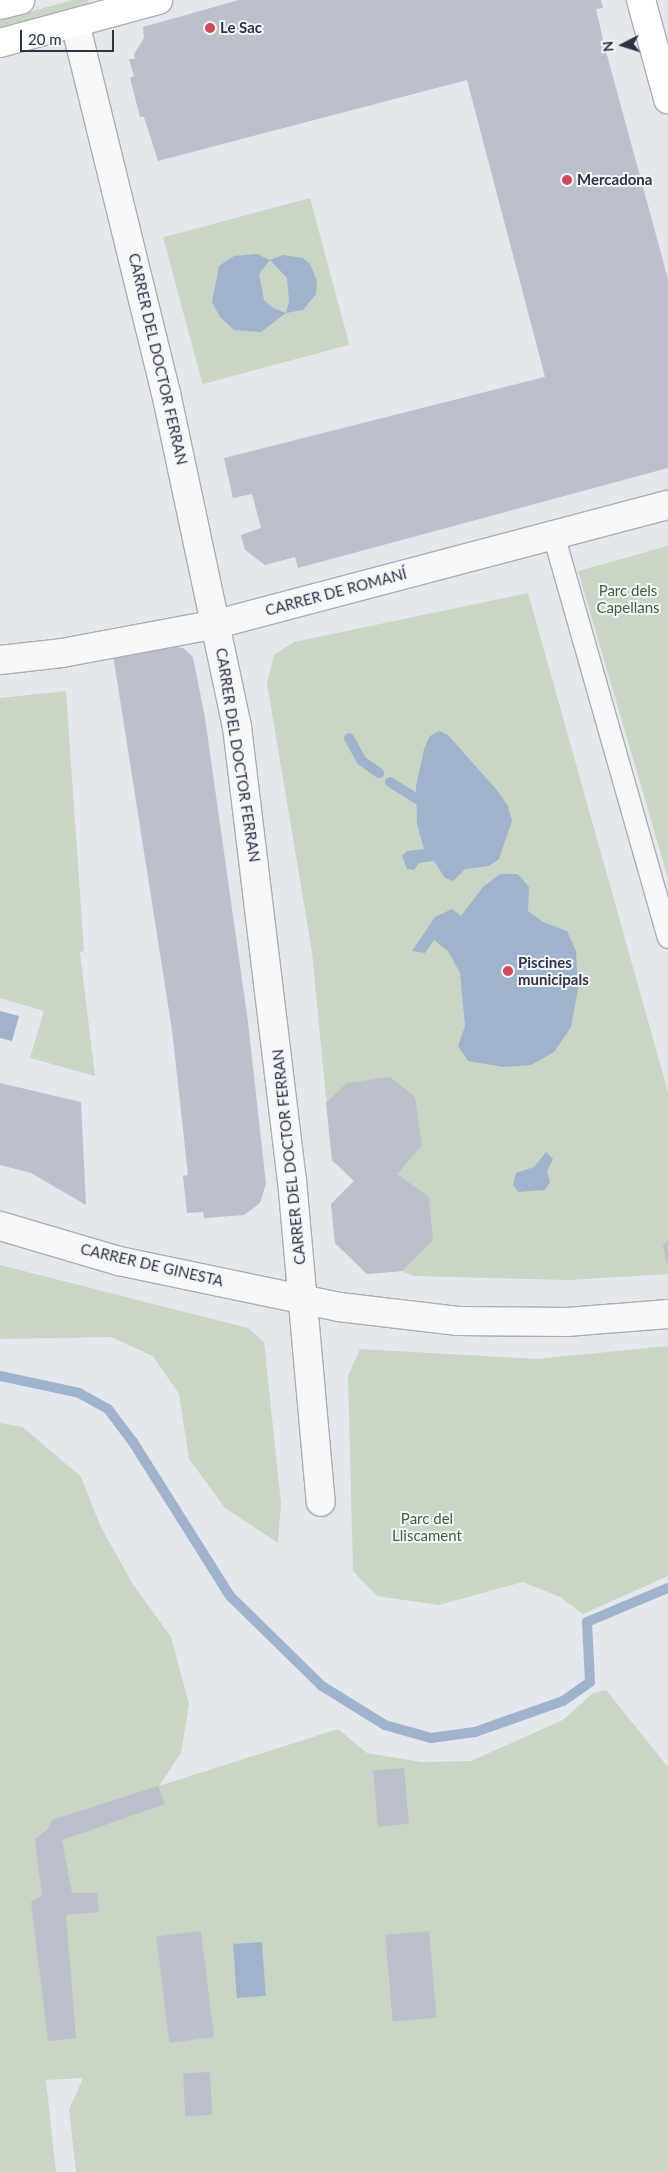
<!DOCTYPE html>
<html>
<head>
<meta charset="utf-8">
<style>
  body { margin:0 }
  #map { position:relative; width:668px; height:2172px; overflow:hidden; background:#e4e7ec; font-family:Lato,sans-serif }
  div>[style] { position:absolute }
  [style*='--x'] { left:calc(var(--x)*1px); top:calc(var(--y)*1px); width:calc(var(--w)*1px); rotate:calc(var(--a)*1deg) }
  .green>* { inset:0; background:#c9d6c5; transform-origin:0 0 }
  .water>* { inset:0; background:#9fb4cc; transform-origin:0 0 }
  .stream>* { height:10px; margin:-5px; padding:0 5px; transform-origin:5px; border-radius:5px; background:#9fb4cc }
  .building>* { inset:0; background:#bbc0ca; transform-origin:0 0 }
  .roads { filter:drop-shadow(1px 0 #a9aeb7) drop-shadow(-1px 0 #a9aeb7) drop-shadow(0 1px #a9aeb7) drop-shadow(0 -1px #a9aeb7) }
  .pedestrian>* { height:21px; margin:-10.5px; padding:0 10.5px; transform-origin:10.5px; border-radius:10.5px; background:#f7f8fa }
  .minor>* { height:28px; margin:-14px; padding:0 14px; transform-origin:14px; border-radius:14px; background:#f7f8fa }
  .secondary>* { height:28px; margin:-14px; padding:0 14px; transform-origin:14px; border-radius:14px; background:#fff }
  .dots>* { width:14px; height:14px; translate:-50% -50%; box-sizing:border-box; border:2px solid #f4f6f9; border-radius:50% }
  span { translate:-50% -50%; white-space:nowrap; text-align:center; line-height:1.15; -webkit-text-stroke:4px #f4f6f9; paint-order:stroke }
  .poi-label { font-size:15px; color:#2b3445; font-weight:700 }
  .left { translate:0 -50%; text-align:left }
  .street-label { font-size:15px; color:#2b3445 }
  .park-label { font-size:15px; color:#3f6138 }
  .north { position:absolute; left:598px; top:20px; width:50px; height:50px; -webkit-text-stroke:4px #f4f6f9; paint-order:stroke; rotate:265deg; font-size:14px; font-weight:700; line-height:20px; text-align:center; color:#2b3445 }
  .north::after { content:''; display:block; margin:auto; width:18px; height:22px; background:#2b3445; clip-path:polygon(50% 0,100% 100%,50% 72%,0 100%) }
  .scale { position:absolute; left:20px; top:30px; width:94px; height:22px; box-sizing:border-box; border:2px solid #2b3445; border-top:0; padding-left:6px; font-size:15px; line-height:18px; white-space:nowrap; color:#2b3445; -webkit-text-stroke:4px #f4f6f9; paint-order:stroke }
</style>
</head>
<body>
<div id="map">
  <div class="green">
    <i style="clip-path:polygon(73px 0,88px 0,90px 6px,0 30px,0 20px)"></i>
    <i style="left:310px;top:198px;width:152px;height:152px;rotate:75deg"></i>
    <i style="clip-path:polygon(668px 546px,668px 878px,578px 571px)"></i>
    <i style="clip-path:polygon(528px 593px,668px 1092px,668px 1274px,569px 1280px,414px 1276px,402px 1271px,367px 1274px,335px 1243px,331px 1204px,354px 1181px,332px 1160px,312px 952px,267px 683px,274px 655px,294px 642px)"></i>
    <i style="clip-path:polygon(66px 691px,84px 951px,80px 952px,95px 1076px,30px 1058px,44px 1011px,0 998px,0 698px)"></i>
    <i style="clip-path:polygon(0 1265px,248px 1328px,264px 1342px,281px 1503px,278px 1543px,225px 1508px,189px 1459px,179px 1394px,153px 1356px,111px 1337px,0 1339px)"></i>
    <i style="clip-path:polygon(668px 1346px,668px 1576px,583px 1614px,560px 1597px,523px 1582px,439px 1605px,377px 1596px,353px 1571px,348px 1376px,360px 1349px,536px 1359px)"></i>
    <i style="clip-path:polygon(0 1423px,23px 1427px,81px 1477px,100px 1525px,132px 1583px,171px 1637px,189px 1704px,181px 1753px,159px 1786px,338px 1729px,367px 1753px,421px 1762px,471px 1761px,563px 1720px,593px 1693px,606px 1690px,668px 1767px,668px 2172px,76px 2172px,69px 2110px,83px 2078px,46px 2080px,56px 2172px,0 2172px)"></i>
  </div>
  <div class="water">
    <i style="clip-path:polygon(evenodd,257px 254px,270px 260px,283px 255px,303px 258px,310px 264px,317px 281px,316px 294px,303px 310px,286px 313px,261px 332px,234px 330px,220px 317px,212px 302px,219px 266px,234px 256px,257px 254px,270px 260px,287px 278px,289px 301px,286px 313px,273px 308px,264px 300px,259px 274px,270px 260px)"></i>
    <i style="clip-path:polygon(439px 731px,448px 735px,496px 789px,508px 806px,512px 821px,499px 859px,489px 866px,465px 869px,453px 881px,445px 878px,434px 861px,419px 863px,414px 870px,407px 869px,402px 856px,407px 851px,424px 849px,417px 824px,416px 786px,424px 749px,430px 736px)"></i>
    <i style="clip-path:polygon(500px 874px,518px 874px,529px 887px,528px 911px,543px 922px,567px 931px,576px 951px,578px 989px,571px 1027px,554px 1052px,531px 1065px,504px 1067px,468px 1061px,458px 1046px,465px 1026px,460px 973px,448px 951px,434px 940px,425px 953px,412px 951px,435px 917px,452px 909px,461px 916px,483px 887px)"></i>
    <i style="clip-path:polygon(0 1011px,19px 1016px,12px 1041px,0 1038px)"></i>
    <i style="clip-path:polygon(546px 1152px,553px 1159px,547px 1171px,550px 1182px,545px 1190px,518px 1192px,513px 1185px,516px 1173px,534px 1167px)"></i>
    <i style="left:262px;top:1942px;width:54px;height:29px;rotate:86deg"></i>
  </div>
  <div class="stream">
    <i style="--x:349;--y:738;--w:26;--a:61"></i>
    <i style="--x:362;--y:761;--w:21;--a:35"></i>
    <i style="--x:390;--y:782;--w:32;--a:32"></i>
    <i style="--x:0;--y:1376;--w:81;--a:12.1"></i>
    <i style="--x:79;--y:1393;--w:33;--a:29"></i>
    <i style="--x:108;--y:1409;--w:41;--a:52.9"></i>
    <i style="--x:133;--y:1442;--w:182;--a:57.8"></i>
    <i style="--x:230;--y:1596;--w:129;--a:44.4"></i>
    <i style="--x:322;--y:1686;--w:74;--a:31.8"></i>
    <i style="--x:385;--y:1725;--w:48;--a:15.8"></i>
    <i style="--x:431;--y:1738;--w:44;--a:-7.8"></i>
    <i style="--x:475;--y:1732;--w:93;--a:-19.4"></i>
    <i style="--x:563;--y:1701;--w:33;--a:-35"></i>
    <i style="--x:590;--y:1682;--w:60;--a:-92.9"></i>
    <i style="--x:587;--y:1622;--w:88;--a:-22.8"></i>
  </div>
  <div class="building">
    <i style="clip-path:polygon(239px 0,601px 0,603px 8px,596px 9px,604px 44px,668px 279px,668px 468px,298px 568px,295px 557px,265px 565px,245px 550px,241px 535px,261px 528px,252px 494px,233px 498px,224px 458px,545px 377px,467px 80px,158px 161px,144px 117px,140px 117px,130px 78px,134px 76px,129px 59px,135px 59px,134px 54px,144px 38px,143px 27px)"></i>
    <i style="clip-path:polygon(169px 646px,183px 648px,193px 657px,205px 718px,248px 1022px,266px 1184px,260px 1203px,244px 1215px,204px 1218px,203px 1212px,187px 1213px,183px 1176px,188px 1175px,172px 1030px,113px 655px)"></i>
    <i style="clip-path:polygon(390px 1077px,415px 1097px,422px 1145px,397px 1174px,429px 1197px,433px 1240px,402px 1271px,367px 1274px,335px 1243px,331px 1204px,354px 1181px,332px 1160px,326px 1103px,347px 1083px)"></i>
    <i style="clip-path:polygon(0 1083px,81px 1102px,86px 1205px,31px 1173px,0 1165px)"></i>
    <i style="clip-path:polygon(668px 1240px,668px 1264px,667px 1264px,663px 1246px)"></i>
    <i style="left:404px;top:1768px;width:56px;height:31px;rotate:85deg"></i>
    <i style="clip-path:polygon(158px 1786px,165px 1804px,62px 1840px,72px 1893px,97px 1893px,99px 1912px,66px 1915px,76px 2038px,48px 2041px,31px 1902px,42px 1896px,35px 1839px,48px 1829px,52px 1820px)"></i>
    <i style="left:201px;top:1931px;width:107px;height:45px;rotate:83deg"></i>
    <i style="left:429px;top:1931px;width:87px;height:44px;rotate:85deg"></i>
    <i style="left:210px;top:2072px;width:43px;height:27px;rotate:87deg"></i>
  </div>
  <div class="roads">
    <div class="pedestrian">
      <i style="--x:553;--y:534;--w:419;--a:74.1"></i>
    </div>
    <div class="minor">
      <i style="--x:75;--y:23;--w:381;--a:76.2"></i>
      <i style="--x:166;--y:393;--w:341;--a:78"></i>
      <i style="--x:237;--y:727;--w:456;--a:83.1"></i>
      <i style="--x:292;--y:1180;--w:323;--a:84.9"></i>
      <i style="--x:0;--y:660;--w:62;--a:-6.4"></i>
      <i style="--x:62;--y:653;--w:158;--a:-10.6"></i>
      <i style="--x:217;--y:624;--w:466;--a:-14.8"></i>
      <i style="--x:0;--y:1226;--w:124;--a:16.4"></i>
      <i style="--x:119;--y:1261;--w:225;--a:11.8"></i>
      <i style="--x:339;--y:1307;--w:120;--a:6.7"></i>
      <i style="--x:458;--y:1321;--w:109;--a:0.5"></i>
      <i style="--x:567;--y:1322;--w:101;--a:-4.5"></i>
    </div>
    <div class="secondary">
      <i style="--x:641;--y:0;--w:103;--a:74.7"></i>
      <i style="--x:0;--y:5;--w:21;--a:-14"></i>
      <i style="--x:0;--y:43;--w:164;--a:-15.2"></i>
    </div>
  </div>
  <div class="dots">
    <i style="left:210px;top:28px;background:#d1495b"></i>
    <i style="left:567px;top:180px;background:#d1495b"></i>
    <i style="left:508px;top:971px;background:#d1495b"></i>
  </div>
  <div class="poi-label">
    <span class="left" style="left:220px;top:28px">Le Sac</span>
    <span class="left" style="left:577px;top:180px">Mercadona</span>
    <span class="left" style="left:518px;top:971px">Piscines<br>municipals</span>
  </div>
  <div class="street-label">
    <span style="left:158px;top:359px;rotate:77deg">CARRER DEL DOCTOR FERRAN</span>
    <span style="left:336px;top:592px;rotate:-15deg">CARRER DE ROMANÍ</span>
    <span style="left:238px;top:755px;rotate:81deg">CARRER DEL DOCTOR FERRAN</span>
    <span style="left:289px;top:1157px;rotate:-96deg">CARRER DEL DOCTOR FERRAN</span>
    <span style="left:152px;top:1265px;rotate:13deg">CARRER DE GINESTA</span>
  </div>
  <div class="park-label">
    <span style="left:628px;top:599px">Parc dels<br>Capellans</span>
    <span style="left:427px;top:1527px">Parc del<br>Lliscament</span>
  </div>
  <div class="north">N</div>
  <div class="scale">20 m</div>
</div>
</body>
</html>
